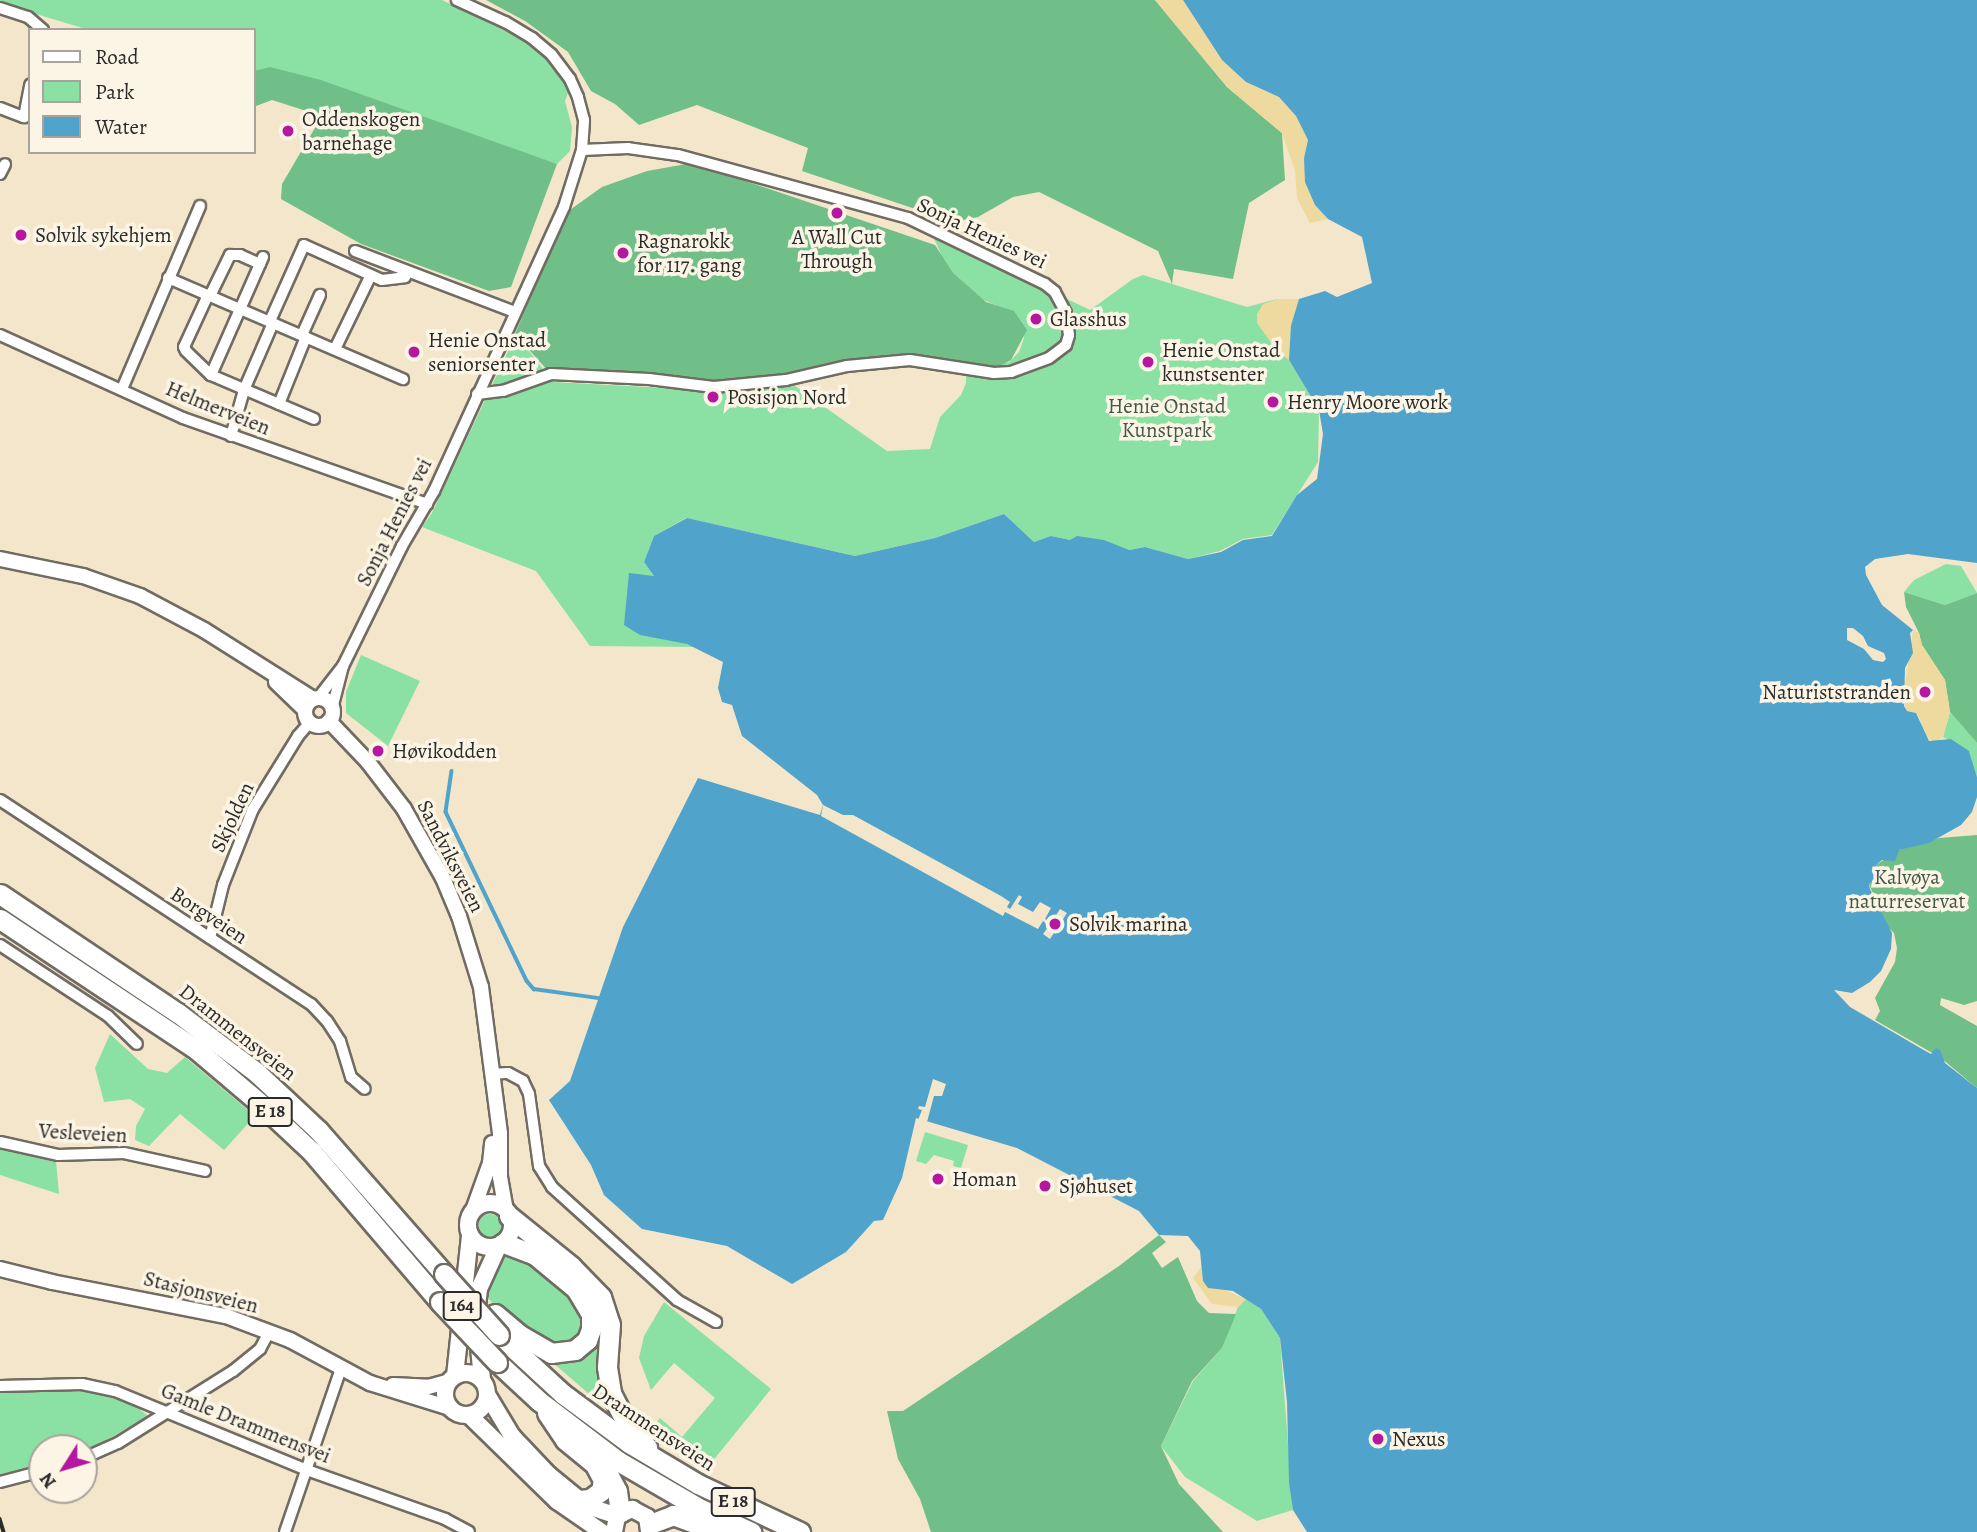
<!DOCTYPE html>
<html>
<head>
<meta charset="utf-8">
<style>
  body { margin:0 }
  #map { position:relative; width:1977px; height:1532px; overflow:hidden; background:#f3e6cb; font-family:Alegreya,serif }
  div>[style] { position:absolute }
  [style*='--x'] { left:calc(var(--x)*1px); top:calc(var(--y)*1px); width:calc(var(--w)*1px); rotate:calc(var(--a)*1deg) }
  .green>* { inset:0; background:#8be1a3 }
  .round { border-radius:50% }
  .forest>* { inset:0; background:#70bf89 }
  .sand>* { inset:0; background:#eeda9e }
  .water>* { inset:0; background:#50a4cc }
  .pier>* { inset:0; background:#f3e6cb }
  .stream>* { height:3.5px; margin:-1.75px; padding:0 1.75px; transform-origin:1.75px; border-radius:1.75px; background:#50a4cc }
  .roads { filter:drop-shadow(2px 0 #716c63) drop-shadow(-2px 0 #716c63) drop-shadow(0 2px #716c63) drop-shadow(0 -2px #716c63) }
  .street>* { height:10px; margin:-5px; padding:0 5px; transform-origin:5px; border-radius:5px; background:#fff }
  .secondary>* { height:14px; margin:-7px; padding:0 7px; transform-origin:7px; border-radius:7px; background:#fff }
  .secondary>.ring { margin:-7px; padding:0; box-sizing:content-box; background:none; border:14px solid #fff; border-radius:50% }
  .primary>* { height:16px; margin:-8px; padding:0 8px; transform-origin:8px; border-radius:8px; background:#fff }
  .primary>.ring { margin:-8px; padding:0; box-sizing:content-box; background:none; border:16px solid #fff; border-radius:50% }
  .highway>* { height:19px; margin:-9.5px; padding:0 9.5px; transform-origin:9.5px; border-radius:9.5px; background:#fff }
  .rail>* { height:3.5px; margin:-1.75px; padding:0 1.75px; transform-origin:1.75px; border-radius:1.75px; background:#2b2b2b }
  .bridges { filter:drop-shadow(2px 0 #716c63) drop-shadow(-2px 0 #716c63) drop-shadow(0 2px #716c63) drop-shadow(0 -2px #716c63) }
  .highway-bridge>* { height:19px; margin:-9.5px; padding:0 9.5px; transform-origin:9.5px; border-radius:9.5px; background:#fff }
  .dots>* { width:19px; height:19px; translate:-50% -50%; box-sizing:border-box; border:4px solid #fcf5e5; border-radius:50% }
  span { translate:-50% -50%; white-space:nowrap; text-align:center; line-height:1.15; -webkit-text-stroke:7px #fcf5e5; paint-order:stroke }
  .shield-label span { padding:2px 5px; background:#fcf5e5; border:2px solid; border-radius:5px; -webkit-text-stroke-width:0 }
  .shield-label { font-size:19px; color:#2b2b2b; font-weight:700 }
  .poi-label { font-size:21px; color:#2b2b2b }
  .left { translate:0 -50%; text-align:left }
  .right { translate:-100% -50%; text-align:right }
  .street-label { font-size:21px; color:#2b2b2b }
  .park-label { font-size:21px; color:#435849 }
  .legend { position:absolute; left:28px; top:28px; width:228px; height:126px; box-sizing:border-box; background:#fcf5e5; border:2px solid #a8a49b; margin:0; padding:9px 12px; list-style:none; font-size:21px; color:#2b2b2b }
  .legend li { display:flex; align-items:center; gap:14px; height:35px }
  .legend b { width:35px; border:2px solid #a8a49b }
  .north { position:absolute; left:28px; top:1434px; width:70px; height:70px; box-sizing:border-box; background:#fcf5e5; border:2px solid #a8a49b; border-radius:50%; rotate:233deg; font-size:19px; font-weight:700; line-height:28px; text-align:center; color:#2b2b2b }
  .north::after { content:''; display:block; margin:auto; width:24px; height:32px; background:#b5179e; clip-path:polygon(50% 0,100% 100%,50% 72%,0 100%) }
</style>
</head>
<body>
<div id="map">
  <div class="green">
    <i style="clip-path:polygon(0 0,442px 0,525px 40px,554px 67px,569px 90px,565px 101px,572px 127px,570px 151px,557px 164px,254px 72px,254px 30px,89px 30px,0 3px)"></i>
    <i style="clip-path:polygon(932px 234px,1090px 310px,1133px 279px,1143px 275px,1247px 307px,1277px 299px,1299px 299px,1291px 326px,1289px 360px,1319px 410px,1318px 462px,1272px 535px,1243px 539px,1220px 551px,1188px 559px,1145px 547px,1129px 550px,1117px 548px,1104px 540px,1070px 540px,1051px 536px,1034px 542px,1004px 514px,935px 538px,855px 556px,686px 518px,654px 536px,644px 562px,654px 576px,638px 575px,687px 644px,696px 647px,590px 646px,536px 571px,422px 527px,432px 513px,516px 334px,553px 382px,723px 391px,795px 386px,887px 451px,930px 449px,940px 417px,961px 395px,966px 383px,966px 360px,994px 366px,1009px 362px,1019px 352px,1024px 338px,1023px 325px,1013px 312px,971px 295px,948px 270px)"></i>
    <i style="clip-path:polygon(1946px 564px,1961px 566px,1977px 593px,1945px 605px,1904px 592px,1914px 580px)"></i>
    <i style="clip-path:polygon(361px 655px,420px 681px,388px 746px,346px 713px,346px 692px)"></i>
    <i style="clip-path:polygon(1950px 712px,1977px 743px,1977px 777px,1969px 751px,1943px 737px)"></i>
    <i style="clip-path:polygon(110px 1034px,148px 1069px,167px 1073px,185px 1057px,255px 1116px,224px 1150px,180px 1114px,149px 1146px,135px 1140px,136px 1126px,145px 1109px,130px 1099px,104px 1102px,95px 1068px)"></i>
    <i style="clip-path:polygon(925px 1132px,968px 1145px,961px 1168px,953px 1166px,954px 1161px,934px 1155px,926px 1164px,916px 1161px)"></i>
    <i style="clip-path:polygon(0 1144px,56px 1160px,59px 1194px,0 1175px)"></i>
    <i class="round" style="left:478px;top:1214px;width:24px;height:24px"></i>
    <i style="clip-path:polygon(508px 1254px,543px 1268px,585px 1312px,583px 1335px,560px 1349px,505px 1316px,484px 1294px,501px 1258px)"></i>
    <i style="clip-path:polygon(1246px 1299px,1261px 1309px,1280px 1338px,1293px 1510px,1257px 1521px,1185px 1477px,1161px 1446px,1193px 1381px,1222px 1348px,1238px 1307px)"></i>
    <i style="clip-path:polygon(664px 1302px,771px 1389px,707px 1468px,648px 1433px,660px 1418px,682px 1437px,715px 1398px,674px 1363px,651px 1390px,639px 1358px,644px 1336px)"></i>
    <i style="clip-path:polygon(598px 1329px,604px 1331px,610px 1412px,552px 1362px,570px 1361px,586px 1352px)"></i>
    <i style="clip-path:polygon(79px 1387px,122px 1395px,148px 1416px,84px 1453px,84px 1448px,42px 1448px,42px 1465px,0 1477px,0 1390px)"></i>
  </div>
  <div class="forest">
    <i style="clip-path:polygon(486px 0,1155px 0,1227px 87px,1282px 133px,1285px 180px,1249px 203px,1233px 279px,1174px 269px,1172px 284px,1158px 251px,1039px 192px,1013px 197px,978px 217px,954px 222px,802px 171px,808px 148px,697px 105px,639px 125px,615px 104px,591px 91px,568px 52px,525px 21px)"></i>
    <i style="clip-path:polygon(270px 67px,321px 80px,557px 164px,511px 287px,489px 291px,361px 244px,281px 199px,282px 184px,322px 116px,272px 100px,256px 106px,254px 71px)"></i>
    <i style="clip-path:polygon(692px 163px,935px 245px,953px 273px,986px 302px,1014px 311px,1027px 330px,1011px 360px,994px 369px,910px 357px,729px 387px,548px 371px,515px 334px,567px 212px,602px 187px,647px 171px)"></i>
    <i style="clip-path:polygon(1904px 592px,1945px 605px,1977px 593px,1977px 743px,1950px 712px,1945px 680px,1922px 645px,1919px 633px,1906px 607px)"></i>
    <i style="clip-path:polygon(1977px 835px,1977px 1001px,1964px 1005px,1941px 998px,1940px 1005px,1977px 1026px,1977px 1088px,1941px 1058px,1875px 1020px,1880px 1011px,1875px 998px,1895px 962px,1897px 948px,1894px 933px,1887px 926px,1869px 884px,1877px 877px,1876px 865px,1899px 850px,1939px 838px)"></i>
    <i style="clip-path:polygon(1159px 1235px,1166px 1242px,1152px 1253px,1162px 1268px,1178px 1257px,1197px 1301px,1209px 1313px,1236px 1314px,1222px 1348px,1192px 1381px,1161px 1446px,1179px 1484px,1223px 1532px,931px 1532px,920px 1499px,898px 1459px,887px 1411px,903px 1411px,1119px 1266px)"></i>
  </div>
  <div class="sand">
    <i style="clip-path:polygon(1155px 0,1183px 0,1222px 60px,1246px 82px,1279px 97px,1296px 116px,1308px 140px,1304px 158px,1315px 205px,1328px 219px,1310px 223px,1297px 198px,1295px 171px,1282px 133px,1227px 87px)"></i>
    <i style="clip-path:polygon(1277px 299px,1299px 299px,1291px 324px,1289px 360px,1278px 352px,1257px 323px,1257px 314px,1263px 304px)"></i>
    <i style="clip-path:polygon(1913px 630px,1919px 633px,1922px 645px,1945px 680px,1950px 712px,1943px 737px,1935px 743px,1924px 735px,1920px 719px,1916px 713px,1907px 711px,1903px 700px)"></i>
    <i style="clip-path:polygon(1202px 1266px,1203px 1281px,1246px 1299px,1238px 1307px,1212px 1304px,1193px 1278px)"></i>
  </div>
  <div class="water">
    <i style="clip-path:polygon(evenodd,1183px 0,1977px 0,1977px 563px,1908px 554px,1875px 559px,1865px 567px,1866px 575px,1882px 605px,1913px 630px,1910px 633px,1913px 653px,1905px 668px,1904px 706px,1907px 711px,1916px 713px,1929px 741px,1951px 739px,1969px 751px,1977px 777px,1977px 797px,1972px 812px,1961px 825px,1929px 843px,1899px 850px,1895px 861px,1882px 860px,1876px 865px,1878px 877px,1869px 884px,1870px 889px,1892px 933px,1891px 949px,1881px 971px,1870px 982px,1852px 993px,1834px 990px,1850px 1007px,1922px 1049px,1931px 1054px,1936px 1048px,1940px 1050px,1945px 1063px,1977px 1088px,1977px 1532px,1307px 1532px,1293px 1510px,1289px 1482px,1287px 1402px,1280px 1338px,1261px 1309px,1233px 1291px,1208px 1288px,1203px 1281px,1200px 1251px,1188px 1236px,1159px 1235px,1139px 1211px,1017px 1148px,916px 1118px,902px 1178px,883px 1220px,874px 1221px,846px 1252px,792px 1284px,727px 1246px,642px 1229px,604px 1195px,591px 1165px,549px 1100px,570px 1081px,623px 927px,698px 778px,820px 815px,823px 805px,817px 795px,742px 736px,732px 705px,722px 702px,718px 688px,723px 662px,687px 644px,640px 635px,624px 625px,629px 573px,654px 576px,644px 562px,654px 536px,687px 518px,855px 556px,935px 538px,1004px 514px,1034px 542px,1051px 536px,1070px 540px,1077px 536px,1104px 540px,1129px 550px,1145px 547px,1188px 559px,1221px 552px,1243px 540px,1272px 536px,1297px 495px,1317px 479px,1323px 434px,1319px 410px,1289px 360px,1291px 326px,1299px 299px,1325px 291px,1337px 297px,1372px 283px,1362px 237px,1328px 219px,1315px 205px,1305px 182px,1304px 158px,1308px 140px,1296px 116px,1279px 97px,1246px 82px,1222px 60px,1183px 0,1847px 628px,1853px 628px,1863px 636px,1868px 646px,1884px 653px,1886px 659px,1883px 662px,1873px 660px,1864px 649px,1847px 640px,1847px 628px)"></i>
  </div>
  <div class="pier">
    <i style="clip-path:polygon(823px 805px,843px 815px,853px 815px,1001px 896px,1010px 902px,1007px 907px,1010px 909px,1019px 895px,1022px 897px,1018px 904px,1033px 912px,1040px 902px,1051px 908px,1045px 919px,1051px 923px,1060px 909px,1067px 913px,1050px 939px,1043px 934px,1049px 926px,1043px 921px,1038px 929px,1005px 912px,1003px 916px,821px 816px)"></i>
    <i style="clip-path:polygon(933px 1079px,946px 1084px,942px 1096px,934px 1096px,927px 1122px,918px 1120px,922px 1110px,918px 1109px,919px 1106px,925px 1107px)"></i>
  </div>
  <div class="stream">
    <i style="--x:452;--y:771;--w:41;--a:98.3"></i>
    <i style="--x:446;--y:812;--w:187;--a:64.4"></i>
    <i style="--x:527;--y:981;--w:11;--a:49"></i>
    <i style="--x:534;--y:989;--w:65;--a:8"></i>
  </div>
  <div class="roads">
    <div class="street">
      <i style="--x:0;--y:8;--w:29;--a:18"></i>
      <i style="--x:28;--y:17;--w:20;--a:41"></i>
      <i style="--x:0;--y:108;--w:26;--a:21"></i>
      <i style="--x:24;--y:117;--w:33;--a:-79"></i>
      <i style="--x:0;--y:174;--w:11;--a:-63"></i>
      <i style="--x:355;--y:251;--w:171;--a:20.9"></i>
      <i style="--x:168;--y:278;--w:256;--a:23.3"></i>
      <i style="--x:208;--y:295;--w:57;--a:114.8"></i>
      <i style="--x:184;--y:347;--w:4;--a:63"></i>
      <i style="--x:186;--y:351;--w:35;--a:44"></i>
      <i style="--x:211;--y:375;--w:112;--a:23.1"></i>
      <i style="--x:210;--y:296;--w:46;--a:-64"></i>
      <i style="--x:230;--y:255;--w:10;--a:0"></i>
      <i style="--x:240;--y:255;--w:22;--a:24"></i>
      <i style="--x:270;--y:321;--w:83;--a:-65.9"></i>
      <i style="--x:304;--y:245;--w:85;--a:24.2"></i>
      <i style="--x:382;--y:280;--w:23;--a:-7"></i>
      <i style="--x:405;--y:277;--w:6;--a:-72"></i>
      <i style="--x:0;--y:335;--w:201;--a:24.4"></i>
      <i style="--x:183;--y:418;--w:259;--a:19.4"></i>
      <i style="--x:302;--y:335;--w:44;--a:-65.8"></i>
      <i style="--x:335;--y:349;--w:82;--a:-64.1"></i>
      <i style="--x:211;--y:375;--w:129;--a:-66.2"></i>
      <i style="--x:122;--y:389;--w:199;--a:-66.9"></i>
      <i style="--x:477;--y:394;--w:26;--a:-7"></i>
      <i style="--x:503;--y:391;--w:51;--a:-19.5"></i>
      <i style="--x:551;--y:374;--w:98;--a:2.9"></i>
      <i style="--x:649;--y:379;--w:65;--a:7"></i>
      <i style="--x:714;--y:387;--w:72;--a:-5.6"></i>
      <i style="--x:786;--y:380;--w:63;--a:-12.9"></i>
      <i style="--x:847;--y:366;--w:63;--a:-5.4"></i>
      <i style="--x:910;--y:360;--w:85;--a:8.8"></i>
      <i style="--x:994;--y:373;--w:17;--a:-3"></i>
      <i style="--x:1011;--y:372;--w:40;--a:-20.2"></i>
      <i style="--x:1049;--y:358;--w:21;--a:-37"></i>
      <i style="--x:1066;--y:345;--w:10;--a:-73"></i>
      <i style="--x:1069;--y:335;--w:22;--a:-98"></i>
      <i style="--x:1066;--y:313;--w:24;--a:-118"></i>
      <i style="--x:1055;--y:292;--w:13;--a:-141"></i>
      <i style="--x:1045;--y:284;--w:152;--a:-154.3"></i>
      <i style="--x:908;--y:218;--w:239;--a:-164.7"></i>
      <i style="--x:677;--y:155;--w:49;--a:-171.9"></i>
      <i style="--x:628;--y:148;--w:46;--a:177.5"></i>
      <i style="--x:279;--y:404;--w:72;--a:-68.1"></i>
      <i style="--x:231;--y:436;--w:48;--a:-74.2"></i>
      <i style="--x:244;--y:390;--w:73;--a:-66.6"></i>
      <i style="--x:318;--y:698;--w:41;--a:-52"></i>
      <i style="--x:332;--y:709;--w:44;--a:-75.7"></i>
      <i style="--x:343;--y:666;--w:134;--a:-63.8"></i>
      <i style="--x:402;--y:546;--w:64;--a:-59.8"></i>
      <i style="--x:434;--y:491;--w:312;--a:-65.4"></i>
      <i style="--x:564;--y:207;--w:60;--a:-72.5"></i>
      <i style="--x:582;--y:150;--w:30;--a:-86"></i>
      <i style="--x:584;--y:120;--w:24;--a:-105"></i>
      <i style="--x:578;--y:97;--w:20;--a:-114"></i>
      <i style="--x:570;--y:79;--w:31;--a:-127"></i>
      <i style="--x:551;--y:54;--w:25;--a:-140"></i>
      <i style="--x:532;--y:38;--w:31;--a:-149"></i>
      <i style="--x:505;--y:22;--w:53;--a:-155.4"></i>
      <i style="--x:0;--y:800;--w:372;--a:33.3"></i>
      <i style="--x:311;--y:1004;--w:23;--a:47"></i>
      <i style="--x:327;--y:1021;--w:24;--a:57"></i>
      <i style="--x:340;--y:1041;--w:38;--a:73"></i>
      <i style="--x:351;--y:1077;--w:18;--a:41"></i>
      <i style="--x:210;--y:938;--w:55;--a:-76.2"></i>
      <i style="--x:223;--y:885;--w:82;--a:-68.5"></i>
      <i style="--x:253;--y:809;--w:86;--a:-58.3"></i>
      <i style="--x:298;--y:736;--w:18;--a:-49"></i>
      <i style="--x:0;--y:945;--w:129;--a:33.3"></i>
      <i style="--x:108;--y:1016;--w:40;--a:44"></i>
      <i style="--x:492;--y:1074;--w:16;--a:-4"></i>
      <i style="--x:508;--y:1073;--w:17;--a:28"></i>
      <i style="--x:523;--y:1081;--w:14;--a:65"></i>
      <i style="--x:529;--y:1094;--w:73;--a:82.1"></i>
      <i style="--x:539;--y:1166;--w:25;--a:58"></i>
      <i style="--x:552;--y:1187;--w:169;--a:42.1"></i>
      <i style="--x:677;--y:1300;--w:45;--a:29.4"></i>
      <i style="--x:0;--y:1142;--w:59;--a:12.6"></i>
      <i style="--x:58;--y:1155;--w:66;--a:-1.7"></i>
      <i style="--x:124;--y:1153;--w:83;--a:12.5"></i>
      <i style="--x:0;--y:1386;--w:82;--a:-1.4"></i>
      <i style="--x:82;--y:1384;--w:34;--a:12"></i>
      <i style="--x:115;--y:1391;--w:204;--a:22.4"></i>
      <i style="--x:304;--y:1469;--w:150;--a:19.5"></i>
      <i style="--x:445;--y:1519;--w:27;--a:28"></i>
      <i style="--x:84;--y:1458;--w:37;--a:-24"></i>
      <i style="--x:118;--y:1443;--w:136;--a:-32.1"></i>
      <i style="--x:233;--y:1371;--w:35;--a:-39"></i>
      <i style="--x:260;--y:1349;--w:19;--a:-62"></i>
      <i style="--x:0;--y:1482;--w:43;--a:-14.7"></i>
      <i style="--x:285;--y:1532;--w:173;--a:-71.1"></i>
    </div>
    <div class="secondary">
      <i style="--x:0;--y:559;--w:85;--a:11.6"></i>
      <i style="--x:83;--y:576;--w:60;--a:19.3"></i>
      <i style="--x:140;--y:596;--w:72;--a:28"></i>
      <i style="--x:204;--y:630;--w:129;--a:32.3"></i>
      <i style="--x:276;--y:682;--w:40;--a:44"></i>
      <i class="ring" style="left:305px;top:698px;width:14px;height:14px"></i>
      <i style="--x:329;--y:721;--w:57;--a:46.4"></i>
      <i style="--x:368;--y:762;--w:59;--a:52.5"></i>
      <i style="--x:404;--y:809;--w:79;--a:60.5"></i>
      <i style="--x:443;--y:878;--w:41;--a:67.2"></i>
      <i style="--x:459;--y:916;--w:74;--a:72.8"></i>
      <i style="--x:481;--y:987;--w:148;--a:82.6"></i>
      <i style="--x:500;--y:1134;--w:43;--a:90"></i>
      <i style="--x:500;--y:1177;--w:35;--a:80"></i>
      <i style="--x:472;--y:1213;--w:53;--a:-70.2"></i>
      <i style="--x:490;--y:1163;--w:20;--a:-84"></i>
      <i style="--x:0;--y:1269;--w:54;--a:14"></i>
      <i style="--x:52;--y:1282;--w:177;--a:11.1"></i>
      <i style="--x:226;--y:1316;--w:68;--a:20.6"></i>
      <i style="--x:290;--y:1340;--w:91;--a:28.3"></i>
      <i style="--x:370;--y:1383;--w:84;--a:17.4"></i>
      <i style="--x:393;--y:1385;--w:35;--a:3"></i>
      <i style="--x:428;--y:1387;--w:23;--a:-15"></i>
    </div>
    <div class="primary">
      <i class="ring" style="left:468px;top:1203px;width:28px;height:28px"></i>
      <i class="ring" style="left:445px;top:1373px;width:26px;height:26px"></i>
      <i style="--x:455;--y:1376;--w:142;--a:-83.9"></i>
      <i style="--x:482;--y:1380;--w:66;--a:-95.2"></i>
      <i style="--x:476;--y:1314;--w:25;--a:-83"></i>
      <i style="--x:479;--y:1289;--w:48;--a:-65.6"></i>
      <i style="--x:488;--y:1396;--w:47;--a:59"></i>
      <i style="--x:512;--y:1436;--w:54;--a:46.5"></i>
      <i style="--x:549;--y:1475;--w:49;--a:39.2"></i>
      <i style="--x:587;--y:1506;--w:32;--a:18"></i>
      <i style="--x:469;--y:1415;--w:123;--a:44.3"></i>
      <i style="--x:557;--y:1501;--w:55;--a:34.6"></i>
      <i style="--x:614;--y:1532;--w:16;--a:-79"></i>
      <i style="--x:617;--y:1516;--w:17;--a:-25"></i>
      <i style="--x:632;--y:1509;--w:17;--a:28"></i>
      <i style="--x:647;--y:1517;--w:15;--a:82"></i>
    </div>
    <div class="highway">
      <i style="--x:0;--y:894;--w:214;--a:33.8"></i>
      <i style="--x:178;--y:1013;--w:98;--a:37.1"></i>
      <i style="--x:256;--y:1072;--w:85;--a:43.1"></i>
      <i style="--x:318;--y:1130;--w:191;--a:48.8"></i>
      <i style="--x:0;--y:919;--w:237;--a:33.6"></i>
      <i style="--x:197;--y:1050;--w:87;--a:40.3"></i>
      <i style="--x:263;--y:1106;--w:67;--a:43.2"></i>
      <i style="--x:312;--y:1152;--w:197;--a:49.5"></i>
      <i style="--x:509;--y:1216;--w:80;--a:38.9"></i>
      <i style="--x:571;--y:1266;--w:43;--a:45.9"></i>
      <i style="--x:601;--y:1297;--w:28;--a:72"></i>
      <i style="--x:610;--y:1324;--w:43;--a:94"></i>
      <i style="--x:607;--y:1367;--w:26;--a:81"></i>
      <i style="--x:611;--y:1393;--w:33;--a:63"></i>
      <i style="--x:626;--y:1422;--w:33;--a:50"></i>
      <i style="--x:495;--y:1314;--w:33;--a:40"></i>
      <i style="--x:520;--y:1335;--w:36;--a:30"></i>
      <i style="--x:551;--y:1353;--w:24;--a:-7"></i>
      <i style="--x:575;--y:1350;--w:16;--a:-40"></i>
      <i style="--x:587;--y:1340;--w:12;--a:-70"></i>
      <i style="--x:591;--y:1329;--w:15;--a:-90"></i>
      <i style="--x:591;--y:1314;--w:29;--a:-121"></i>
      <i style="--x:576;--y:1289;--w:53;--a:-140.3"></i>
      <i style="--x:535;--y:1255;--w:34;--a:-159"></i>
      <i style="--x:499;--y:1335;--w:87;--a:42.7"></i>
      <i style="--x:563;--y:1394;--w:82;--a:36.6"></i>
      <i style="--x:629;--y:1443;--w:80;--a:30.7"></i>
      <i style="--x:698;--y:1484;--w:113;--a:25.2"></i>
      <i style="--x:497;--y:1362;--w:57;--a:42.9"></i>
      <i style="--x:539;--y:1401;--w:99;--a:37.2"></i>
      <i style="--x:618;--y:1461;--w:91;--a:30.2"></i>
      <i style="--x:697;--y:1507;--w:60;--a:24.8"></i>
      <i style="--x:547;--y:1413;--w:32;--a:56"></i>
      <i style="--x:565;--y:1440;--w:57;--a:39.3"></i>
      <i style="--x:609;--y:1476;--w:17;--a:62"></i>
      <i style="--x:617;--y:1491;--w:22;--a:82"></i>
      <i style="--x:579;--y:1500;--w:11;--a:-5"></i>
      <i style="--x:590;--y:1499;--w:14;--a:-36"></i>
      <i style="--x:601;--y:1491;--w:11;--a:-80"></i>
      <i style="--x:603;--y:1480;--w:15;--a:-118"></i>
      <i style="--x:650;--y:1524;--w:25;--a:-21"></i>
      <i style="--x:673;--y:1515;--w:49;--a:20.3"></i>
    </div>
  </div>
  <div class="rail">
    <i style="--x:0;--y:1519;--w:14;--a:73"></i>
  </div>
  <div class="bridges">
    <div class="highway-bridge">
      <i style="--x:444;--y:1274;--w:82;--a:48"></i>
      <i style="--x:440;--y:1302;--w:83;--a:46.5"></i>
    </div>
  </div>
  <div class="dots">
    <i style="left:288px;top:131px;background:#b5179e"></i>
    <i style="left:837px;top:213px;background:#b5179e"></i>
    <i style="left:21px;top:235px;background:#b5179e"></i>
    <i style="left:623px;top:253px;background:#b5179e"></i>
    <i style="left:1036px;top:319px;background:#b5179e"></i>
    <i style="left:414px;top:352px;background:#b5179e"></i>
    <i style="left:1148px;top:362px;background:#b5179e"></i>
    <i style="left:713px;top:397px;background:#b5179e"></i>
    <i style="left:1273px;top:402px;background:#b5179e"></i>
    <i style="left:1925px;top:692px;background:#b5179e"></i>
    <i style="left:378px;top:751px;background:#b5179e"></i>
    <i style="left:1055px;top:924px;background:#b5179e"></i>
    <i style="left:938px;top:1179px;background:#b5179e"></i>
    <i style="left:1045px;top:1186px;background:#b5179e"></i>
    <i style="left:1378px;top:1439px;background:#b5179e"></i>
  </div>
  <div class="shield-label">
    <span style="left:270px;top:1112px">E 18</span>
    <span style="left:462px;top:1306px">164</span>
    <span style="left:733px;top:1502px">E 18</span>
  </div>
  <div class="poi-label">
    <span class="left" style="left:302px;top:131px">Oddenskogen<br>barnehage</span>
    <span class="left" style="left:35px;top:235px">Solvik sykehjem</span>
    <span style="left:837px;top:249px">A Wall Cut<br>Through</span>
    <span class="left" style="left:637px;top:253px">Ragnarokk<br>for 117. gang</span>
    <span class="left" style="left:1050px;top:319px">Glasshus</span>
    <span class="left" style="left:428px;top:352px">Henie Onstad<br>seniorsenter</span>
    <span class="left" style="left:1162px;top:362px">Henie Onstad<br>kunstsenter</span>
    <span class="left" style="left:727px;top:397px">Posisjon Nord</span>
    <span class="left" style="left:1287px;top:402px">Henry Moore work</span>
    <span class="right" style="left:1911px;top:692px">Naturiststranden</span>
    <span class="left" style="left:392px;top:751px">Høvikodden</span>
    <span class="left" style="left:1069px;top:924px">Solvik marina</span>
    <span class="left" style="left:952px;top:1179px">Homan</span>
    <span class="left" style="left:1059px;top:1186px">Sjøhuset</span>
    <span class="left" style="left:1392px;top:1439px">Nexus</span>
  </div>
  <div class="street-label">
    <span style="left:982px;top:233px;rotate:25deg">Sonja Henies vei</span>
    <span style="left:218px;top:408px;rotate:22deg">Helmerveien</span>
    <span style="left:394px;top:522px;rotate:-63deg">Sonja Henies vei</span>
    <span style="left:232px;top:817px;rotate:-65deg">Skjolden</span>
    <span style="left:451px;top:856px;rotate:63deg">Sandviksveien</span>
    <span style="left:209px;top:915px;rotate:33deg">Borgveien</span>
    <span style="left:238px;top:1032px;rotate:38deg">Drammensveien</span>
    <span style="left:83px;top:1133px;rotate:3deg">Vesleveien</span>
    <span style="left:201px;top:1292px;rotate:14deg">Stasjonsveien</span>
    <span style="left:246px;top:1423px;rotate:22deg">Gamle Drammensvei</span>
    <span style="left:654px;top:1427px;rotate:33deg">Drammensveien</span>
  </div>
  <div class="park-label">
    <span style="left:1167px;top:418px">Henie Onstad<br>Kunstpark</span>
    <span style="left:1907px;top:889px">Kalvøya<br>naturreservat</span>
  </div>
  <ul class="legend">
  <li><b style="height:9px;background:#fff"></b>Road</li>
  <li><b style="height:19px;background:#8be1a3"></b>Park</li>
  <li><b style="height:19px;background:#50a4cc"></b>Water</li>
  </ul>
  <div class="north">N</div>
</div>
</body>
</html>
